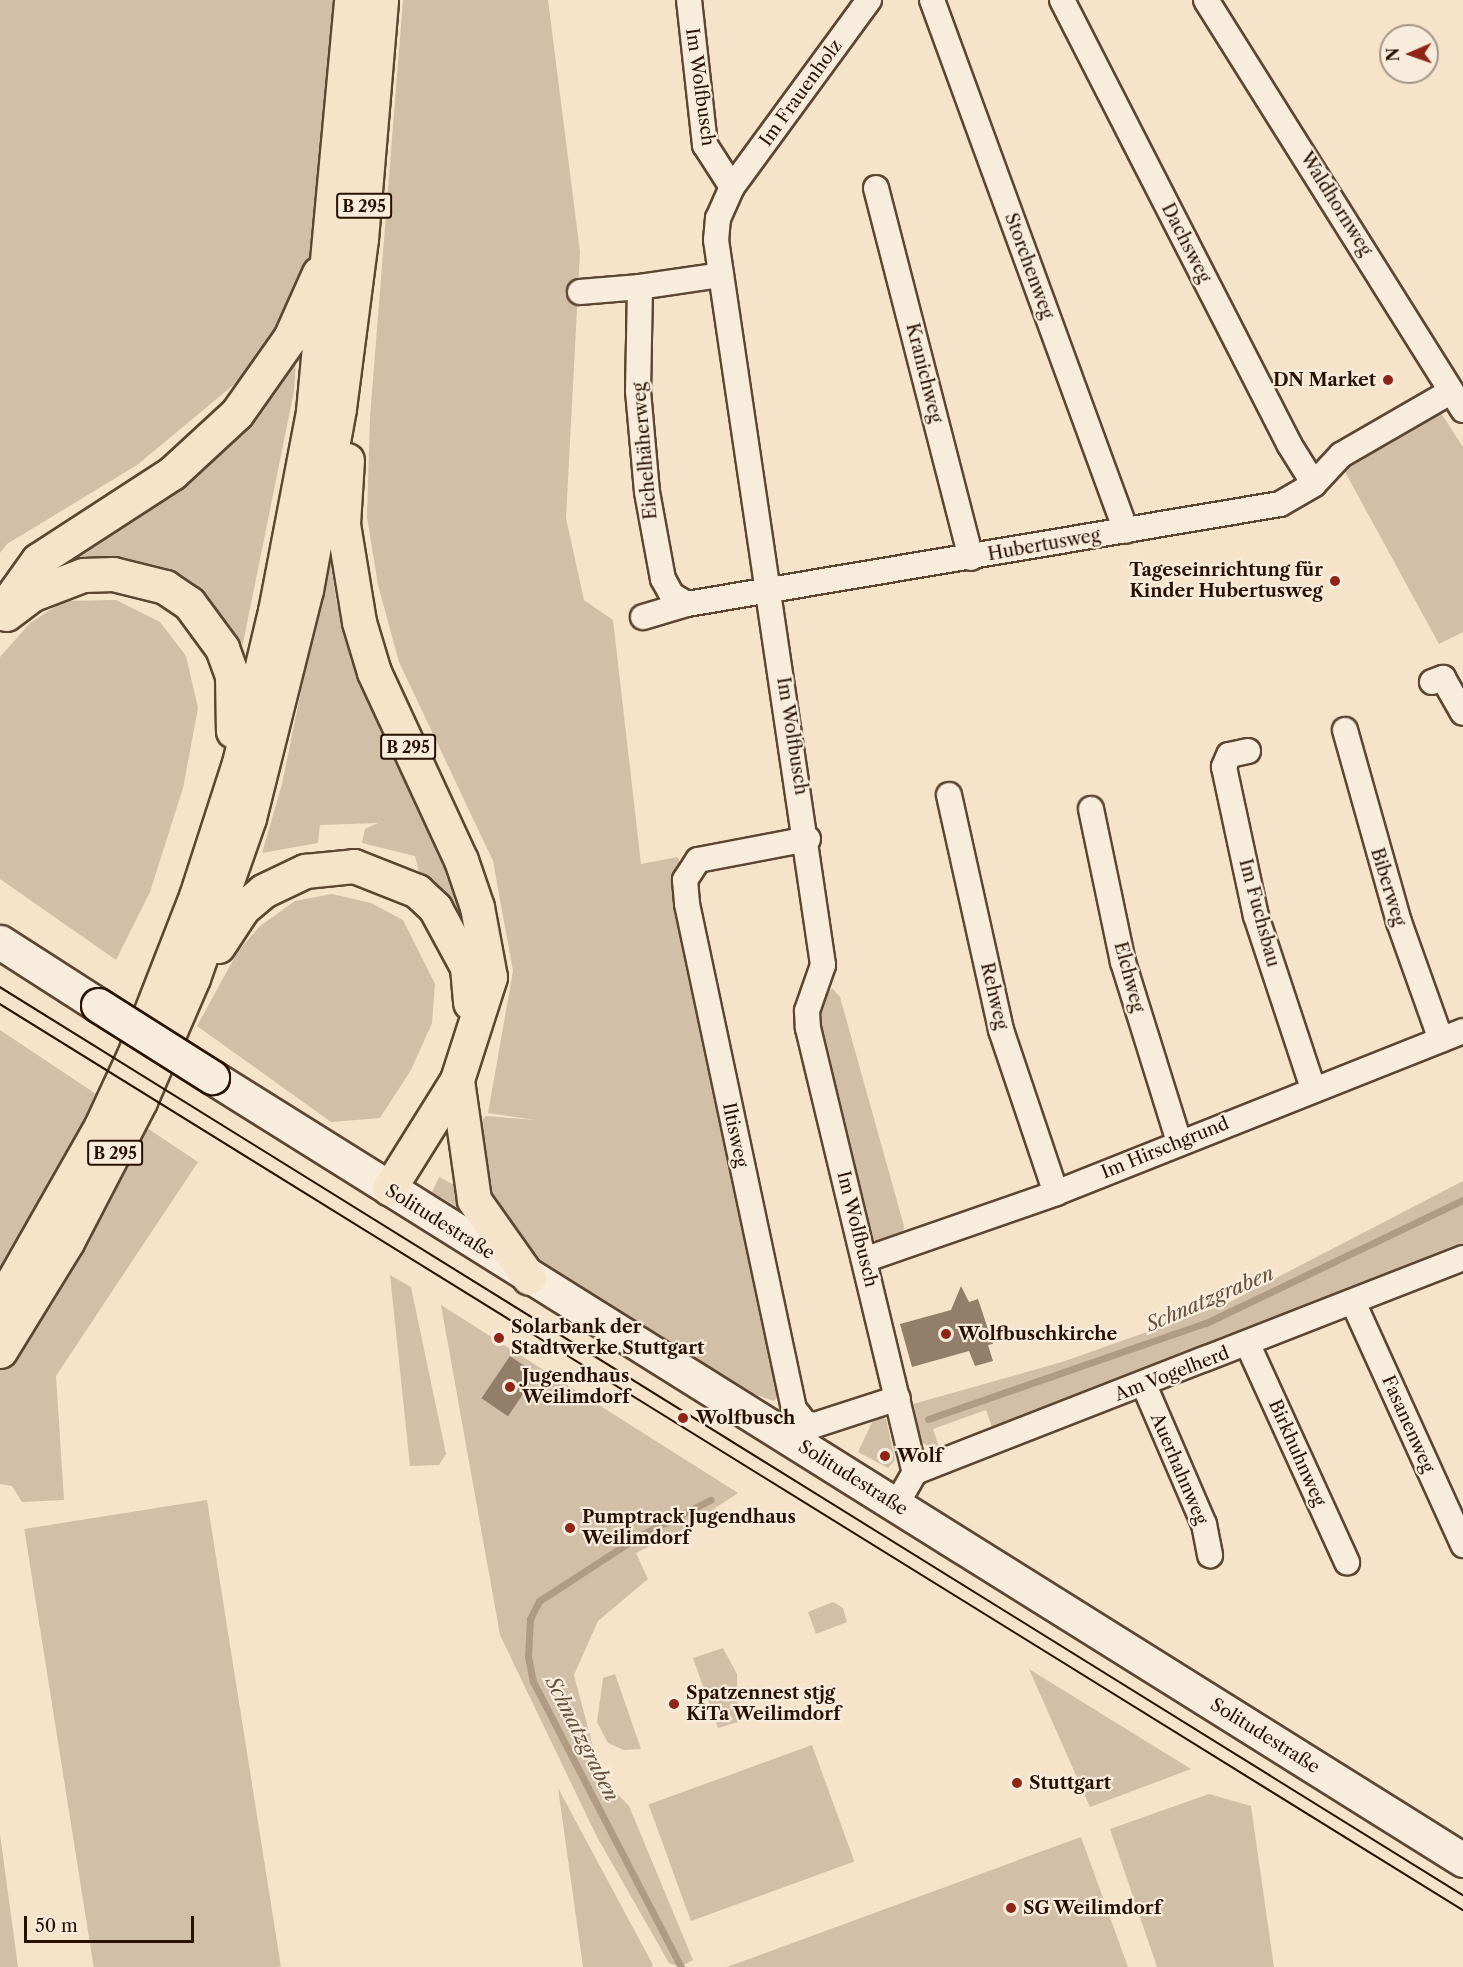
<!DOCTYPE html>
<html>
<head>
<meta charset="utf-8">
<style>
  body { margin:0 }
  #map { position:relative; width:1463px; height:1967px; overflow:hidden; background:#f5e3ca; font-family:"Libre Caslon Text",serif }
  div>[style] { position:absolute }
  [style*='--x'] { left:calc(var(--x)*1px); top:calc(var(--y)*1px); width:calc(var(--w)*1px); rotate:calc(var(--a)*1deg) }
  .green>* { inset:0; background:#d2bfa8; transform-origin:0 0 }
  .stream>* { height:7px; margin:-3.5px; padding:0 3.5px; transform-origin:3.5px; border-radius:3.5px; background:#b09c85 }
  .building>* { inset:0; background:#937e69; transform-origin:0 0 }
  .roads { filter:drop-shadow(2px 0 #5c4632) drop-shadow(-2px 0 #5c4632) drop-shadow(0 2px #5c4632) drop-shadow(0 -2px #5c4632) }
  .minor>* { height:24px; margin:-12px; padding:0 12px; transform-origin:12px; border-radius:12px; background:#f8eddd }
  .secondary>* { height:33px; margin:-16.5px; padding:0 16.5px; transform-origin:16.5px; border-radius:16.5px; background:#f8eddd }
  .primary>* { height:33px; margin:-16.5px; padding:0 16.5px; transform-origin:16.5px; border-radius:16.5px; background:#f5e3ca }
  .tram>* { height:1.5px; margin:-0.75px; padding:0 0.75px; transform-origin:0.75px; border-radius:0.75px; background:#291100 }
  .bridges { filter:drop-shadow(2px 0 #291100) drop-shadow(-2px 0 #291100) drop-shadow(0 2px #291100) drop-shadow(0 -2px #291100) }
  .secondary-bridge>* { height:33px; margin:-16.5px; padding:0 16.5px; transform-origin:16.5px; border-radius:16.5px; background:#f8eddd }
  .dots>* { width:16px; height:16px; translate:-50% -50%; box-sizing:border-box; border:3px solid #f8eddd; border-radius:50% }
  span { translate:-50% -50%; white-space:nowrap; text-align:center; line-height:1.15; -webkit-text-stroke:4.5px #f8eddd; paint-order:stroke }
  .shield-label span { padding:2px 4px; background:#f8eddd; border:2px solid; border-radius:4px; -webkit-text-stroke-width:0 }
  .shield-label { font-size:16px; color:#291100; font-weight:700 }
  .street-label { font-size:18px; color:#291100 }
  .poi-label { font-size:18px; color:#291100; font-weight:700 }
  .right { translate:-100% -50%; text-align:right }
  .left { translate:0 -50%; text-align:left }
  .water-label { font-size:20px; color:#66503c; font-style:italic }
  .north { position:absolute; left:1379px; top:24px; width:60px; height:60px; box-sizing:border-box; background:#f8eddd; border:2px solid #a59585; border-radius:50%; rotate:268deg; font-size:16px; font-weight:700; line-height:24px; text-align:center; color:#291100 }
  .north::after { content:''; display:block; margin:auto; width:21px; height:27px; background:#8f2418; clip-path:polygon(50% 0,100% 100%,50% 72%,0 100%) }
  .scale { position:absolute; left:24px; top:1916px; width:170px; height:27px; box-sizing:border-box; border:3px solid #291100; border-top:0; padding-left:8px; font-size:18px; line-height:21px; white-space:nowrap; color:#291100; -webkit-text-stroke:4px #f8eddd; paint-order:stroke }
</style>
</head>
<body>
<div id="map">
  <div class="green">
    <i style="clip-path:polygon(0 0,335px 0,330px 250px,290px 338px,137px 465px,7px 544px,0 553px)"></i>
    <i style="clip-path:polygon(403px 0,548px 0,580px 252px,566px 518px,584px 600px,613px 620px,641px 864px,678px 857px,685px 880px,787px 1387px,774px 1401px,742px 1390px,571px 1285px,528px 1252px,487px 1183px,471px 1132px,486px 1116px,536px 1120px,488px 1113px,513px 971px,493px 861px,399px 662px,378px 585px,367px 517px,370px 417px)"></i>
    <i style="clip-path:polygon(297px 346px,294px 391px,239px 663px,206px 601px,46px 570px)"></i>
    <i style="clip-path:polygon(1441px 413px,1463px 447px,1463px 632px,1439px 644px,1344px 470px)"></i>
    <i style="clip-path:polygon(329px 555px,337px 605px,360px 672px,438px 839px,469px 932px,420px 876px,415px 856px,362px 843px,365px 829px,378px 823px,320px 825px,318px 843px,262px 853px,282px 784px)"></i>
    <i style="clip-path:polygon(116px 600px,160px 622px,186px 656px,198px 708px,183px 788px,150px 892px,116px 960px,0 879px,0 657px,30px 623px,64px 601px)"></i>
    <i style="clip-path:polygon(332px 894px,371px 903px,403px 920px,435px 984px,432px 1023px,411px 1070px,380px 1118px,331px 1122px,197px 1026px,238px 951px,260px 926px,295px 901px)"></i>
    <i style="clip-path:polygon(832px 988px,840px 997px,904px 1226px,903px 1236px,878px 1243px,871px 1236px,822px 1036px,822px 1001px)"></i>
    <i style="clip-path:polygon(0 1030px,198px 1162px,56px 1376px,64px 1500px,22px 1502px,12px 1486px,0 1484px)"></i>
    <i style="clip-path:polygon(439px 1177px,458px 1187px,470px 1214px,432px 1192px)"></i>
    <i style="clip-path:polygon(1463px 1181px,1463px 1246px,993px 1430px,986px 1410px,933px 1429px,940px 1450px,932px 1450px,921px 1441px,913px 1404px,1062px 1362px,1226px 1304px)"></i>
    <i style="clip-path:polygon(390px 1275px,411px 1287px,446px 1454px,439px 1465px,410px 1466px)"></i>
    <i style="clip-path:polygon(441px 1305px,738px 1493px,682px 1530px,636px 1553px,648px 1579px,598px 1621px,574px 1675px,601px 1777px,629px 1806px,693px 1960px,680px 1967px,669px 1963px,597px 1837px,500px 1635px)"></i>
    <i style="clip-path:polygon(876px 1414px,886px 1419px,895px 1460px,888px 1468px,858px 1452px)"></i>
    <i style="left:207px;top:1500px;width:472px;height:185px;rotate:81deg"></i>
    <i style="clip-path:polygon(833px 1602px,843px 1608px,847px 1622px,816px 1634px,808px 1612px)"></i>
    <i style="clip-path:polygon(723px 1648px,737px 1674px,738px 1722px,718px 1728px,693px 1658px)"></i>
    <i style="clip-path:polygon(1029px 1669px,1191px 1769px,1090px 1807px)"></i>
    <i style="clip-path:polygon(615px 1674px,641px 1749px,624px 1750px,608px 1743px,597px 1722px,603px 1678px)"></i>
    <i style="left:812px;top:1745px;width:124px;height:174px;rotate:70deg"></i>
    <i style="clip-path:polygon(558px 1788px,653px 1965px,651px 1967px,583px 1967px)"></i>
    <i style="clip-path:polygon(1209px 1794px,1251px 1806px,1274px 1967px,1157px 1967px,1110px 1829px)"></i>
    <i style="clip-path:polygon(0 1834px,18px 1967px,0 1967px)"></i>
    <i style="clip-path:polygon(1081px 1837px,1128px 1967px,727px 1967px)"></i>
  </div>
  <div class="stream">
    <i style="--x:928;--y:1419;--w:294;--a:-19.1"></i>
    <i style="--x:1206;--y:1323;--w:285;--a:-25.6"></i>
    <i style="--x:681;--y:1967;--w:321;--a:-117.4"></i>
    <i style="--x:533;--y:1682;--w:25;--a:-101"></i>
    <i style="--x:528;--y:1657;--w:38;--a:-87"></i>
    <i style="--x:530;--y:1619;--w:20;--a:-63"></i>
    <i style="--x:539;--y:1601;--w:119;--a:-33"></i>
    <i style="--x:639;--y:1536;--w:80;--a:-26.9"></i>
  </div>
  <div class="building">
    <i style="clip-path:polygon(961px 1286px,969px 1302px,978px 1299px,993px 1344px,988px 1345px,993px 1361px,975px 1366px,969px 1351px,912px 1367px,900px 1324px,951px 1310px)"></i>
    <i style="left:510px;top:1356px;width:32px;height:51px;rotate:34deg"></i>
  </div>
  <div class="roads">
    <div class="minor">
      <i style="--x:689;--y:0;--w:146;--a:83.7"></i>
      <i style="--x:705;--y:145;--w:50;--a:57.3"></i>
      <i style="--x:869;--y:0;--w:232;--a:126.2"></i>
      <i style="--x:732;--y:187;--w:34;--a:114"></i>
      <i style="--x:718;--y:218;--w:22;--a:95"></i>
      <i style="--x:716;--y:240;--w:733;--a:81.6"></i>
      <i style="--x:823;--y:965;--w:49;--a:109.2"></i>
      <i style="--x:807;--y:1011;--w:17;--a:87"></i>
      <i style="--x:808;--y:1028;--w:457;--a:76.5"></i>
      <i style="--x:932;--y:0;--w:565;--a:69.93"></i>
      <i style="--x:1062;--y:0;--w:499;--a:62.9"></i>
      <i style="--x:1289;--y:444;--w:47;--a:58"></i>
      <i style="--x:1206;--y:0;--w:484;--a:57.9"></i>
      <i style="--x:876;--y:188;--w:382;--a:75.6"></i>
      <i style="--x:721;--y:275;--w:82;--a:171.6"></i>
      <i style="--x:640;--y:287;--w:104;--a:91.1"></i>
      <i style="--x:638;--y:391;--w:101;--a:84.9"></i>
      <i style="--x:647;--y:492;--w:88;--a:79.6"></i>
      <i style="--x:663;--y:579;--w:18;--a:61"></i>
      <i style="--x:672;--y:595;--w:17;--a:31"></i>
      <i style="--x:687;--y:604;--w:601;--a:-9.57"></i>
      <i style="--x:1280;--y:504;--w:39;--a:-30"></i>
      <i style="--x:1314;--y:484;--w:40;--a:-47"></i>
      <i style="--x:1341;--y:455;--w:126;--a:-30"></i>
      <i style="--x:580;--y:292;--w:60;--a:-4.8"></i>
      <i style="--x:643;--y:617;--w:46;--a:-16.5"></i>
      <i style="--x:1432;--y:682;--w:12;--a:-20"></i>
      <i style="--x:1443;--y:678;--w:40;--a:60.3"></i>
      <i style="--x:1345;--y:730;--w:199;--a:74.3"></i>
      <i style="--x:1399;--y:922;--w:125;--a:70.4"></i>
      <i style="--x:1248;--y:751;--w:19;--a:168"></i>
      <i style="--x:1229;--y:755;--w:13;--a:113"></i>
      <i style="--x:1224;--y:767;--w:152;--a:77.9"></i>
      <i style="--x:1256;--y:916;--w:181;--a:71.7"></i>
      <i style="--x:949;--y:795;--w:241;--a:77.5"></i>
      <i style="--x:1001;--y:1030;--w:172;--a:71.4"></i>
      <i style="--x:1091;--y:809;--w:156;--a:78.2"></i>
      <i style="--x:1123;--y:962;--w:189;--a:72.7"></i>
      <i style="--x:808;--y:839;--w:112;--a:169.2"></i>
      <i style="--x:698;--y:860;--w:24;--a:123"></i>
      <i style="--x:685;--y:880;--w:24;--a:85"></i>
      <i style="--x:687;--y:904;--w:516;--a:78.04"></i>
      <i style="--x:794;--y:1409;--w:18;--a:52"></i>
      <i style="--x:805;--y:1423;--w:10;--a:11"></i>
      <i style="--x:815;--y:1425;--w:87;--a:-18"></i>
      <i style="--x:864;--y:1260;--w:203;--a:-19.2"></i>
      <i style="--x:1056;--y:1193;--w:438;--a:-21.7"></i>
      <i style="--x:1353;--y:1302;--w:267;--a:65.6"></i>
      <i style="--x:1248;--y:1345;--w:239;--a:65.5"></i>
      <i style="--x:1144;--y:1385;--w:151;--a:66.7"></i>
      <i style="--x:1204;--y:1524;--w:32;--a:79"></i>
      <i style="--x:896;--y:1505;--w:38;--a:-60"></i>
      <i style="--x:915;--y:1472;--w:588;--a:-21.33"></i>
    </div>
    <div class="secondary">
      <i style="--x:0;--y:942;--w:117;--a:32.7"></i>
      <i style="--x:212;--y:1077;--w:1476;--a:32.04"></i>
    </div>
    <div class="primary">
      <i style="--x:347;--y:460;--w:64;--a:93.6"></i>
      <i style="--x:343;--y:524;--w:99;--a:80.7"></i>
      <i style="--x:359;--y:622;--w:52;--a:73.3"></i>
      <i style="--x:374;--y:672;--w:207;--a:65.2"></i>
      <i style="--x:461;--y:860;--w:50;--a:71.2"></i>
      <i style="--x:477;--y:907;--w:71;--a:79.5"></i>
      <i style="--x:490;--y:977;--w:108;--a:107.8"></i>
      <i style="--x:457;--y:1080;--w:128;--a:122"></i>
      <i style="--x:0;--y:613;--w:65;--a:-54.4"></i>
      <i style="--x:38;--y:560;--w:160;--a:-33"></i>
      <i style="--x:172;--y:473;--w:88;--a:-42.7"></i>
      <i style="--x:237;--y:413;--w:92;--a:-54.8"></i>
      <i style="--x:290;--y:338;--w:71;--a:-66"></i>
      <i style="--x:6;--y:614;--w:34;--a:-37"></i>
      <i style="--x:33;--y:594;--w:53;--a:-20.8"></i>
      <i style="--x:83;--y:575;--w:30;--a:-2"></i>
      <i style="--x:113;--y:574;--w:54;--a:14"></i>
      <i style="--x:165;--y:587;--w:29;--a:34"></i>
      <i style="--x:189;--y:603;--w:56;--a:53.7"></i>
      <i style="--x:222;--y:648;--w:29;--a:70"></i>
      <i style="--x:232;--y:675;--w:56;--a:89"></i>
      <i style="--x:218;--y:946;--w:45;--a:-56.7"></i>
      <i style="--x:243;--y:908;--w:26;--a:-40"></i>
      <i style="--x:263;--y:891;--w:47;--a:-25.5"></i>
      <i style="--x:305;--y:871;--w:49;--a:-5.8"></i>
      <i style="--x:354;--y:866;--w:68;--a:21.6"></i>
      <i style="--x:417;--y:891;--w:25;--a:43"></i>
      <i style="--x:435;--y:908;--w:67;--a:61.5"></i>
      <i style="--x:467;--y:967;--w:36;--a:85"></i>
      <i style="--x:457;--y:1080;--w:121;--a:81.9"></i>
      <i style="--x:474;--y:1200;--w:95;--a:54.8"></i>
      <i style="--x:0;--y:1304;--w:205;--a:-60.4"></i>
      <i style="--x:101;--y:1126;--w:78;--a:-65.1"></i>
      <i style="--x:134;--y:1055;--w:171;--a:-68.7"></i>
      <i style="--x:196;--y:896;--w:140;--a:-72.1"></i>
      <i style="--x:239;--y:763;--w:156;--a:-76.7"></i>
      <i style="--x:275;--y:611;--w:204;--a:-79.2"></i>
      <i style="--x:313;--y:411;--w:413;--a:-84.7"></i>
      <i style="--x:0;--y:1351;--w:128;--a:-58.4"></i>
      <i style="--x:67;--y:1242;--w:159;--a:-62.6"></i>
      <i style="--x:140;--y:1101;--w:134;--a:-66.7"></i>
      <i style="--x:193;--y:978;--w:170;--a:-70.7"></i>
      <i style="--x:249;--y:818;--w:235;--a:-76"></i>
      <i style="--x:306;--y:590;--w:185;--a:-79.7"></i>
      <i style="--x:339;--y:408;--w:170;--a:-82.6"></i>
      <i style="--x:361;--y:239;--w:240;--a:-85.2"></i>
    </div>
  </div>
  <div class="tram">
    <i style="--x:0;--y:987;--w:1722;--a:31.83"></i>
    <i style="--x:0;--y:1004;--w:1721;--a:31.77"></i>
  </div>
  <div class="bridges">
    <div class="secondary-bridge">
      <i style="--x:98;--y:1005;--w:135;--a:32.3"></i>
    </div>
  </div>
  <div class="dots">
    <i style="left:1388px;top:380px;background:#8f2418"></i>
    <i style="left:1335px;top:581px;background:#8f2418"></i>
    <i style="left:946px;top:1334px;background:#8f2418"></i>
    <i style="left:499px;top:1338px;background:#8f2418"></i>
    <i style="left:510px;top:1387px;background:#8f2418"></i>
    <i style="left:683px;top:1418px;background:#8f2418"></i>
    <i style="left:885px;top:1456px;background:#8f2418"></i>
    <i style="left:570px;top:1528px;background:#8f2418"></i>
    <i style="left:674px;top:1704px;background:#8f2418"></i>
    <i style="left:1017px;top:1783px;background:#8f2418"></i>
    <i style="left:1011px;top:1908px;background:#8f2418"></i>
  </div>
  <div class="shield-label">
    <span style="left:364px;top:206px">B 295</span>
    <span style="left:408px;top:747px">B 295</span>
    <span style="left:115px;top:1153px">B 295</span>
  </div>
  <div class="street-label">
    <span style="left:700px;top:87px;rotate:82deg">Im Wolfbusch</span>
    <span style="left:801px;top:93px;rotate:-54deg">Im Frauenholz</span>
    <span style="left:1336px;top:204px;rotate:58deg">Waldhornweg</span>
    <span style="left:1186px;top:243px;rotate:63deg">Dachsweg</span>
    <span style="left:1029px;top:266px;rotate:70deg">Storchenweg</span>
    <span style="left:924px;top:373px;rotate:76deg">Kranichweg</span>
    <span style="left:645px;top:451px;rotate:-95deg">Eichelhäherweg</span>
    <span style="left:1044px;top:545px;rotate:-10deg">Hubertusweg</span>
    <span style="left:792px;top:736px;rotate:81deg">Im Wolfbusch</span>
    <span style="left:1388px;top:887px;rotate:73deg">Biberweg</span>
    <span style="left:1259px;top:913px;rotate:75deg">Im Fuchsbau</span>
    <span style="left:1129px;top:977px;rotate:75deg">Elchweg</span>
    <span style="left:994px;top:996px;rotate:77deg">Rehweg</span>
    <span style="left:735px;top:1135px;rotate:78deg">Iltisweg</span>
    <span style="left:1165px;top:1148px;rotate:-22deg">Im Hirschgrund</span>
    <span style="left:440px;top:1222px;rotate:32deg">Solitudestraße</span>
    <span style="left:857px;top:1229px;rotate:76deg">Im Wolfbusch</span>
    <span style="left:1172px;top:1374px;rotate:-21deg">Am Vogelherd</span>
    <span style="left:1408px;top:1424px;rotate:66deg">Fasanenweg</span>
    <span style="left:1297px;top:1453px;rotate:66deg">Birkhuhnweg</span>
    <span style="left:1179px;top:1469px;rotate:67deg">Auerhahnweg</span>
    <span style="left:853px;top:1478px;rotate:32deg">Solitudestraße</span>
    <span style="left:1265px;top:1736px;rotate:32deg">Solitudestraße</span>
  </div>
  <div class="poi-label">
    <span class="right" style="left:1376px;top:380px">DN Market</span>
    <span class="right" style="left:1323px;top:581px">Tageseinrichtung für<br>Kinder Hubertusweg</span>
    <span class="left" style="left:511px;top:1338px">Solarbank der<br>Stadtwerke Stuttgart</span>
    <span class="left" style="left:958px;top:1334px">Wolfbuschkirche</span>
    <span class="left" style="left:522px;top:1387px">Jugendhaus<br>Weilimdorf</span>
    <span class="left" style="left:696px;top:1418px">Wolfbusch</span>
    <span class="left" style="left:897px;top:1456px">Wolf</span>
    <span class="left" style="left:582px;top:1528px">Pumptrack Jugendhaus<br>Weilimdorf</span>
    <span class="left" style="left:686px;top:1704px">Spatzennest stjg<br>KiTa Weilimdorf</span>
    <span class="left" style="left:1029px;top:1783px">Stuttgart</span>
    <span class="left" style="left:1023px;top:1908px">SG Weilimdorf</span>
  </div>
  <div class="water-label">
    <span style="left:1210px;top:1299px;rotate:-23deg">Schnatzgraben</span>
    <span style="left:582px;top:1739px;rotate:63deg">Schnatzgraben</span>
  </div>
  <div class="north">N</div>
  <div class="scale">50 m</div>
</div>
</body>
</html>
